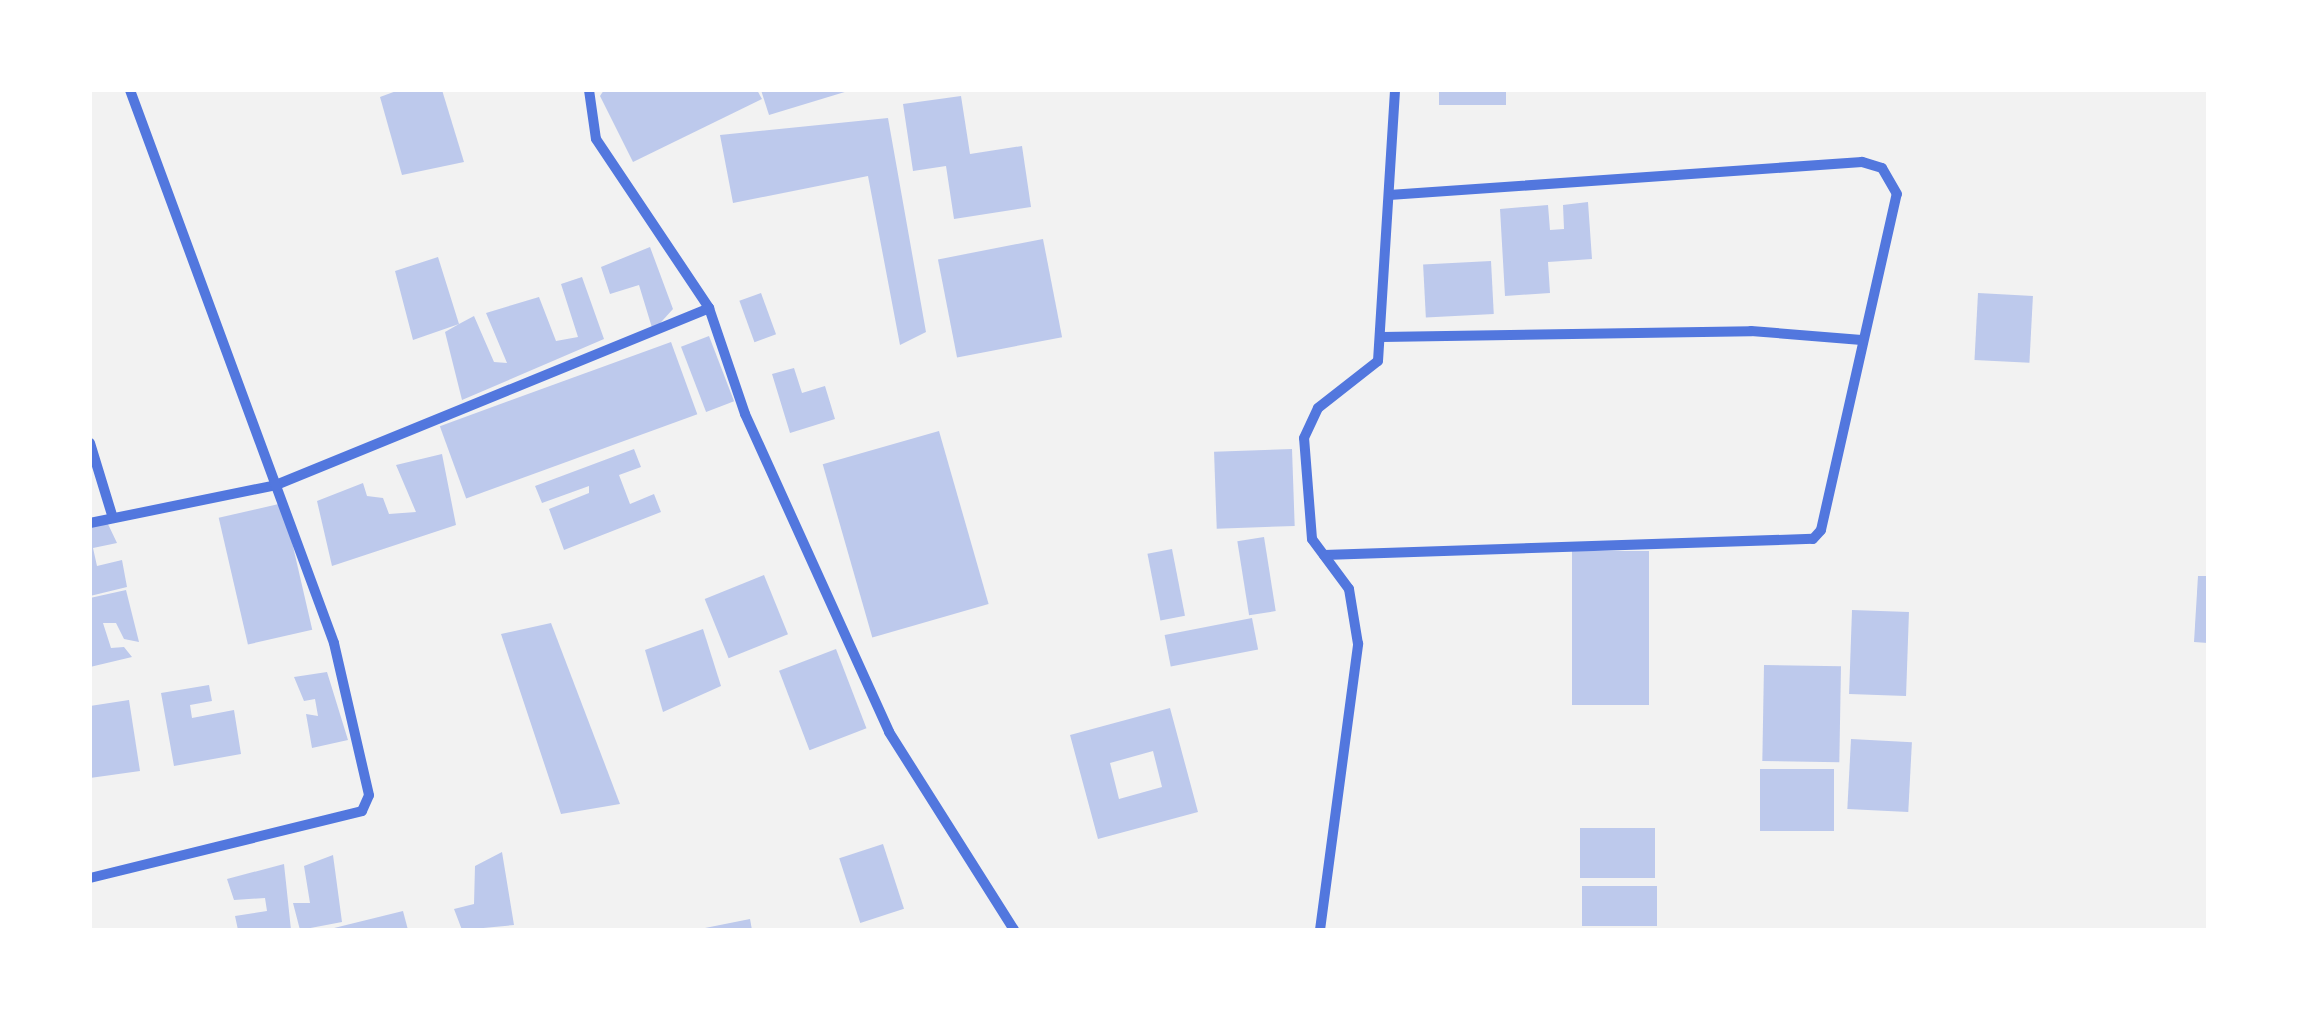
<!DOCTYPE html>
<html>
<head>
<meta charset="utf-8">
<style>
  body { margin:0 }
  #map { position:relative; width:2298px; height:1020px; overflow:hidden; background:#f2f2f2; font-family:"Source Serif 4",serif }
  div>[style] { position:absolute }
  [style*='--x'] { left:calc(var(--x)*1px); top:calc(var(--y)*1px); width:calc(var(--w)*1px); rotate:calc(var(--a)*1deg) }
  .building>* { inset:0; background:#bdc9ec; transform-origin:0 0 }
  .minor>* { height:10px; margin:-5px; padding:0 5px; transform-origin:5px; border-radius:5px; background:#5277de }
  span { translate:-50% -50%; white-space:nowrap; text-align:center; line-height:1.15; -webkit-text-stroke:10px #fff; paint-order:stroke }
  .frame { position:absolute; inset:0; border:92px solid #fff; pointer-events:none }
</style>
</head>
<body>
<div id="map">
  <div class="building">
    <i style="clip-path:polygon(399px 90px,442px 90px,464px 162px,402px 175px,380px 97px)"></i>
    <i style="clip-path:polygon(604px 90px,757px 90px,762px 99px,633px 162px,600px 96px)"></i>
    <i style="clip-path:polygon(761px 90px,848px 90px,848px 91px,769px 115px)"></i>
    <i style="left:1439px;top:90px;width:67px;height:15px"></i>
    <i style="clip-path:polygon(961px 96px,970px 154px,1022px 146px,1031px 207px,954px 219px,946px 166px,913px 171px,903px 104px)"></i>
    <i style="clip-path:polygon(888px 118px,926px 332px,900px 345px,868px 176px,733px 203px,720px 135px)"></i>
    <i style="clip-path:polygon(1588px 202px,1592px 259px,1548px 262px,1550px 293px,1505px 296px,1500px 209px,1548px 205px,1550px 230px,1564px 229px,1563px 205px)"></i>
    <i style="left:1043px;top:239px;width:100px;height:107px;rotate:79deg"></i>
    <i style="clip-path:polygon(650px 247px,673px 309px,653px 331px,639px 285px,610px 294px,601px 267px)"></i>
    <i style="clip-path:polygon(438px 257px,459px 324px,474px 316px,494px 362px,507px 363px,486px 313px,539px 297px,556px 341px,578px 337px,561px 284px,582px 277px,604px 339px,462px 400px,445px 332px,459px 324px,413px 340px,395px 271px)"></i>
    <i style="left:1491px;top:261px;width:53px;height:68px;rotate:87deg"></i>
    <i style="left:761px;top:293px;width:44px;height:23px;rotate:70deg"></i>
    <i style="left:1978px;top:293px;width:55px;height:67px;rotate:3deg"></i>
    <i style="left:709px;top:336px;width:70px;height:30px;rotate:69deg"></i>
    <i style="left:671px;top:342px;width:77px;height:246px;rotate:70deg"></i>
    <i style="clip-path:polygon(794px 368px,802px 393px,825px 386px,835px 419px,790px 433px,772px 374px)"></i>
    <i style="left:939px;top:431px;width:180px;height:121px;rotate:74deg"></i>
    <i style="clip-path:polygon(634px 449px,641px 467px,619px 475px,630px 504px,654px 494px,661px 512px,564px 550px,549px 509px,589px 493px,589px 486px,542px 503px,535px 486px)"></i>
    <i style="left:1292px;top:449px;width:77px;height:78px;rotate:88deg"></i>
    <i style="clip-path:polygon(442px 454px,456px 525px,332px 566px,317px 501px,363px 483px,367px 496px,383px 498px,389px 514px,416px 512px,396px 465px)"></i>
    <i style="left:283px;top:503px;width:130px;height:66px;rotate:77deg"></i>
    <i style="clip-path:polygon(107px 522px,117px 543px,93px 548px,97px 566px,122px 560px,127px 587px,90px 596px,90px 526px)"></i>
    <i style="left:1264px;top:537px;width:75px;height:27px;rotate:81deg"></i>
    <i style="left:1172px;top:549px;width:68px;height:25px;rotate:79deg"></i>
    <i style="left:1572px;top:551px;width:77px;height:154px"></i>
    <i style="left:764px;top:575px;width:64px;height:64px;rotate:68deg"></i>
    <i style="clip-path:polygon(2198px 576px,2208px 576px,2208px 643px,2194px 642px)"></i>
    <i style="clip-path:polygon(126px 590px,139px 642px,124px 639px,116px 623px,103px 623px,111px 648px,124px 647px,132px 657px,90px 667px,90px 598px)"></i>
    <i style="left:1852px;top:610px;width:57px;height:84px;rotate:2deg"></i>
    <i style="left:1252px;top:618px;width:32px;height:89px;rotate:79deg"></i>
    <i style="clip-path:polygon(551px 623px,620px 804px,561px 814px,501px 634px)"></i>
    <i style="clip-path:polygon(703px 629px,721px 686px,663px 712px,645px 650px)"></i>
    <i style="left:836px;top:649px;width:85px;height:61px;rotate:69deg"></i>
    <i style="left:1764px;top:665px;width:77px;height:96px;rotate:1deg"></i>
    <i style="clip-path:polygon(327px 672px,348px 740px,312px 748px,306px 714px,318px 716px,315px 699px,304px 701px,294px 677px)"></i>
    <i style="clip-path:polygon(209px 685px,212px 701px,190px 705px,192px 718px,234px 710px,241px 754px,174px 766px,161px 693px)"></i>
    <i style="clip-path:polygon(129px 700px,140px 771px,90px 778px,90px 706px)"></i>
    <i style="clip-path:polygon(evenodd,1170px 708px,1198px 812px,1098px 839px,1070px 735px,1170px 708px,1153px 751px,1162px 787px,1119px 799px,1110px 763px,1153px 751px)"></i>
    <i style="left:1851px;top:739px;width:61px;height:70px;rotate:3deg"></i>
    <i style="left:1760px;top:769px;width:74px;height:62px"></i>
    <i style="left:1580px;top:828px;width:75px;height:50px"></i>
    <i style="left:883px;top:844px;width:68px;height:46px;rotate:72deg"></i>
    <i style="clip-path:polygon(502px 852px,514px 925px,462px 930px,454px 909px,474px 904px,475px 866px)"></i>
    <i style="clip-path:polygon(333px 855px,342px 922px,300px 930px,293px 903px,310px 903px,304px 866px)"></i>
    <i style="clip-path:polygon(284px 864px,291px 930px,238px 930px,235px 916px,267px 911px,265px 898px,234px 900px,227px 879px)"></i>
    <i style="left:1582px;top:886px;width:75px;height:40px"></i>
    <i style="clip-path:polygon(403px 911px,408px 930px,330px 930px,330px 929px)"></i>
    <i style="clip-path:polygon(750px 919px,752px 930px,705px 930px,705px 928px)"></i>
  </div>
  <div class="minor">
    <i style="--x:589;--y:90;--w:49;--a:81.9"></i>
    <i style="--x:596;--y:139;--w:203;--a:56.2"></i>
    <i style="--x:709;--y:308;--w:112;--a:71.2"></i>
    <i style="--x:745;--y:414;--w:349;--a:65.6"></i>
    <i style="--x:889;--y:732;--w:234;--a:57.7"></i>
    <i style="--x:1382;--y:337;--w:369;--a:-0.9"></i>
    <i style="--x:1751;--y:331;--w:111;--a:4.6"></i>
    <i style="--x:90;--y:443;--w:78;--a:73"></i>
    <i style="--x:90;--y:523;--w:190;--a:-11.5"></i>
    <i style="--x:276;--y:485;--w:468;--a:-22.2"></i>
    <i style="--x:1324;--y:555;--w:489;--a:-1.9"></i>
    <i style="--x:1813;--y:539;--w:12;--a:-48"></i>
    <i style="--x:1821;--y:530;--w:344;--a:-77.3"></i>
    <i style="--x:1897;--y:194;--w:30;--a:-120"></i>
    <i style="--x:1882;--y:168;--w:21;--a:-163"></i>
    <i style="--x:1862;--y:162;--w:474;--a:176"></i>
    <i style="--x:90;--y:878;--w:280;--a:-13.8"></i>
    <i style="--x:362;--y:811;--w:17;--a:-66"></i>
    <i style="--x:369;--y:795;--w:156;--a:-103"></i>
    <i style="--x:334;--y:643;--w:589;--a:-110.25"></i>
    <i style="--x:1320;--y:930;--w:289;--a:-82.4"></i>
    <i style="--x:1358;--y:644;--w:56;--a:-99.3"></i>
    <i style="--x:1349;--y:589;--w:62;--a:-126.5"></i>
    <i style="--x:1312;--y:539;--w:101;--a:-94.5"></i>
    <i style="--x:1304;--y:438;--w:33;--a:-65"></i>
    <i style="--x:1318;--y:408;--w:76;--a:-38.1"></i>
    <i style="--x:1378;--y:361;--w:272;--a:-86.4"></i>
  </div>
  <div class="frame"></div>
</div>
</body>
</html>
